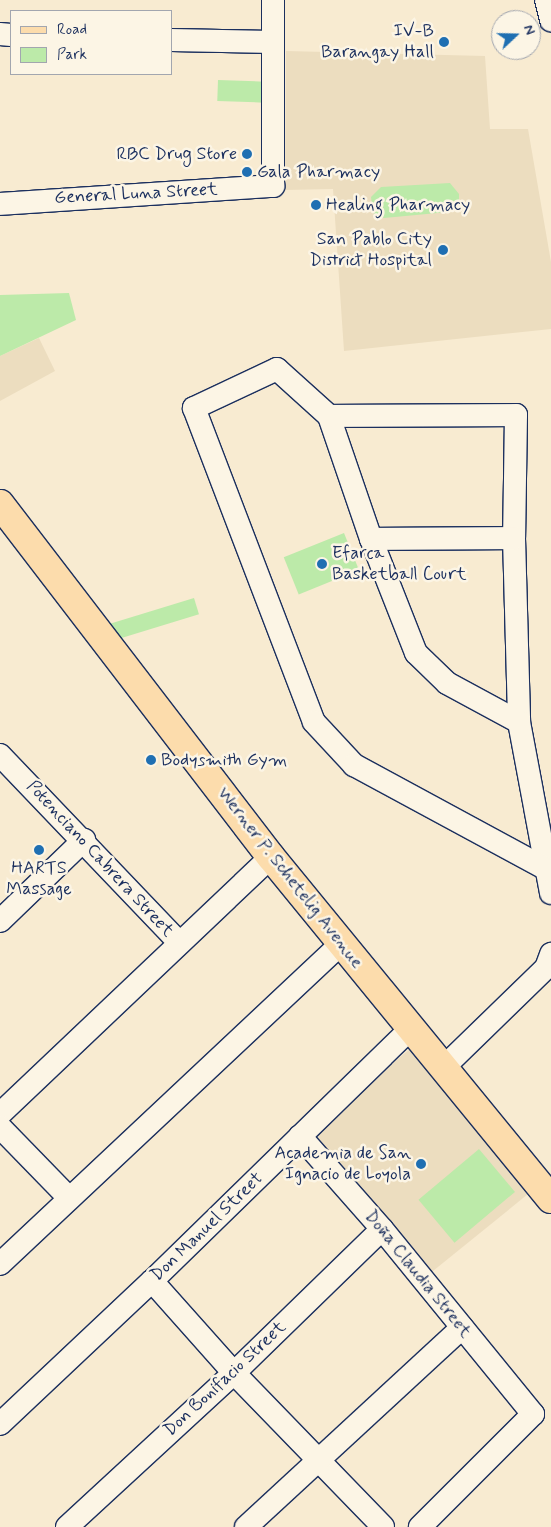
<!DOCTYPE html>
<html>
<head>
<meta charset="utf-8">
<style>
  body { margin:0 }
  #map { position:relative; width:551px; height:1527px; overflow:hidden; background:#f8ebd1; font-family:Mynerve,sans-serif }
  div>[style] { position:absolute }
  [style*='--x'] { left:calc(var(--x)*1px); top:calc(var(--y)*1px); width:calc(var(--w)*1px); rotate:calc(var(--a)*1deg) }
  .built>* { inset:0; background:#ecddbf; transform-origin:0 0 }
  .green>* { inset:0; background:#bceaa9; transform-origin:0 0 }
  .roads { filter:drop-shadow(1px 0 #1b2f5e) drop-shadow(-1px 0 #1b2f5e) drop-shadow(0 1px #1b2f5e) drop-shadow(0 -1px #1b2f5e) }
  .minor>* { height:22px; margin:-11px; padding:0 11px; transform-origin:11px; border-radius:11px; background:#fcf5e5 }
  .major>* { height:28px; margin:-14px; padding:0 14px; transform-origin:14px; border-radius:14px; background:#fcdcac }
  .dots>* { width:14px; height:14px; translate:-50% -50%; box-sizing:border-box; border:2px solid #fcf5e5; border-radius:50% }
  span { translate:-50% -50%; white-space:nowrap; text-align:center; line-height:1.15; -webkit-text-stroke:5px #fcf5e5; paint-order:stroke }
  .poi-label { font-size:18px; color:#1b2f5e }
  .right { translate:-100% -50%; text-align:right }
  .left { translate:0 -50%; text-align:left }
  .street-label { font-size:18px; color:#1b2f5e }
  .legend { position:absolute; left:10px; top:10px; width:162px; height:65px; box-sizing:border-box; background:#fcf5e5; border:1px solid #a2a6af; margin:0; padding:6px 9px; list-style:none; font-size:15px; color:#1b2f5e }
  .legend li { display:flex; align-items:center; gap:10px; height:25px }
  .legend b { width:25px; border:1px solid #a2a6af }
  .north { position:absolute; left:491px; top:10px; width:50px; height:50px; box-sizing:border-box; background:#fcf5e5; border:1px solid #a2a6af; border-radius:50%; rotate:69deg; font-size:14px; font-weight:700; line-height:20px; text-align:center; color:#1b2f5e }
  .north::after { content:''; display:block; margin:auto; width:18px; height:22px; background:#1f6fb2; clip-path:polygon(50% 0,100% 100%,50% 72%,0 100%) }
</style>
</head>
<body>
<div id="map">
  <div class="built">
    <i style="clip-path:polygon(286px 51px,485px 56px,490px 129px,528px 129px,551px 262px,551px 329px,344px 351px,333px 189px,285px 190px)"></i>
    <i style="clip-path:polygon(39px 338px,55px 371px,0 401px,0 356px)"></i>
    <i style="left:410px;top:1049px;width:187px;height:128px;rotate:51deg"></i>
  </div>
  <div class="green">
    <i style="left:218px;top:80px;width:47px;height:21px;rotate:2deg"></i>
    <i style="clip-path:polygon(450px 183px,459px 194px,459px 202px,448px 212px,384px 218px,373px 213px,371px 197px,381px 187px)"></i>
    <i style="clip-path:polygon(69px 293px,76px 320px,0 356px,0 295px)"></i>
    <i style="left:344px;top:533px;width:40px;height:65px;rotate:68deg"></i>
    <i style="left:194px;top:598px;width:17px;height:87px;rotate:73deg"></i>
    <i style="left:479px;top:1149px;width:56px;height:79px;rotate:50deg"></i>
  </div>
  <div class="roads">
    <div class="minor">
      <i style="--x:546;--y:0;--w:21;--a:76"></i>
      <i style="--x:0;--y:34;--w:11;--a:5"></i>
      <i style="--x:171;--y:40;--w:102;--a:1.1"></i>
      <i style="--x:0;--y:204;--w:274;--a:-3.8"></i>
      <i style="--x:273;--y:186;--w:186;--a:-90"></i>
      <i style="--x:329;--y:416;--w:187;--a:-0.3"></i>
      <i style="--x:516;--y:415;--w:123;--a:90.9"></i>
      <i style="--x:514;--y:538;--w:184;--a:88.4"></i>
      <i style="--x:519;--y:722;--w:174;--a:79.4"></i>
      <i style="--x:371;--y:539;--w:143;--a:-0.4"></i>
      <i style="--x:519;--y:722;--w:82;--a:-151.6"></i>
      <i style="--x:447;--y:683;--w:43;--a:-135.9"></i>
      <i style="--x:416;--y:653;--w:123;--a:-111.5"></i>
      <i style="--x:371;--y:539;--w:130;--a:-108.9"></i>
      <i style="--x:329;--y:416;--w:70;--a:-137.9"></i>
      <i style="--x:277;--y:369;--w:92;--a:154.8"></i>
      <i style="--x:194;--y:408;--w:336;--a:69.1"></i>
      <i style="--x:314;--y:722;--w:59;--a:47.1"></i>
      <i style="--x:354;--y:765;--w:221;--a:28.4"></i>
      <i style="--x:0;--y:755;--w:259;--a:46.3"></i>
      <i style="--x:0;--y:921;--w:117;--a:-44"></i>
      <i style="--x:443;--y:1068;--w:144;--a:-44.2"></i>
      <i style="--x:546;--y:968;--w:15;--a:-70"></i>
      <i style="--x:0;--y:1114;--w:373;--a:-43.5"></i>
      <i style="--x:0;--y:1127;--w:99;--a:45.8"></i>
      <i style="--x:300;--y:1136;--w:124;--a:48.6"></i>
      <i style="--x:382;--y:1229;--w:239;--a:50.8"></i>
      <i style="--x:533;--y:1414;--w:160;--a:135"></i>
      <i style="--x:0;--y:1264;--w:469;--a:-43.2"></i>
      <i style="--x:152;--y:1281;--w:123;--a:48.3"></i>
      <i style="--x:234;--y:1373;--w:214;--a:45.9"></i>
      <i style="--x:0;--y:1424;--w:209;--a:-43.3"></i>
      <i style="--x:152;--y:1281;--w:362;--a:-44.3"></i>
      <i style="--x:67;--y:1527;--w:227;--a:-42.7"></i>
      <i style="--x:234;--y:1373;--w:206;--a:-44.2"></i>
      <i style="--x:246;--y:1527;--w:294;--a:-42.7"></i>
    </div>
    <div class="major">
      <i style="--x:0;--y:504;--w:445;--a:52.5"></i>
      <i style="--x:271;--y:857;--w:442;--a:50.7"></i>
    </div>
  </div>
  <div class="dots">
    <i style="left:444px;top:42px;background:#1f6fb2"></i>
    <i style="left:247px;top:154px;background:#1f6fb2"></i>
    <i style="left:247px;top:172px;background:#1f6fb2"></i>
    <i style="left:316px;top:205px;background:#1f6fb2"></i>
    <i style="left:443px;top:250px;background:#1f6fb2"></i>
    <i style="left:322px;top:564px;background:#1f6fb2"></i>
    <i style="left:151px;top:760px;background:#1f6fb2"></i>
    <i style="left:39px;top:850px;background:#1f6fb2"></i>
    <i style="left:421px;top:1164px;background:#1f6fb2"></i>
  </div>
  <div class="poi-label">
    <span class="right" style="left:434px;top:42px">IV-B<br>Barangay Hall</span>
    <span class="right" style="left:237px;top:154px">RBC Drug Store</span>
    <span class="left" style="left:257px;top:172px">Gala Pharmacy</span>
    <span class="left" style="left:326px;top:205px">Healing Pharmacy</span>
    <span class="right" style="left:432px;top:250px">San Pablo City<br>District Hospital</span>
    <span class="left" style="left:332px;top:564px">Efarca<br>Basketball Court</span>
    <span class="left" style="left:161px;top:760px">Bodysmith Gym</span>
    <span style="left:39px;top:879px">HARTS<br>Massage</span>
    <span class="right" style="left:411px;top:1164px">Academia de San<br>Ignacio de Loyola</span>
  </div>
  <div class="street-label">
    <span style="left:136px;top:194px;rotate:-3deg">General Luna Street</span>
    <span style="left:100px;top:859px;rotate:47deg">Potenciano Cabrera Street</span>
    <span style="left:290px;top:878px;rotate:52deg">Werner P. Schetelig Avenue</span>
    <span style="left:207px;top:1227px;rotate:-44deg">Don Manuel Street</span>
    <span style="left:418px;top:1274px;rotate:51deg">Doña Claudia Street</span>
    <span style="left:225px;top:1379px;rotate:-43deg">Don Bonifacio Street</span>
  </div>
  <ul class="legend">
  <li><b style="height:6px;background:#fcdcac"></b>Road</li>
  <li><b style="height:14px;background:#bceaa9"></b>Park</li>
  </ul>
  <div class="north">N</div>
</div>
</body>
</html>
